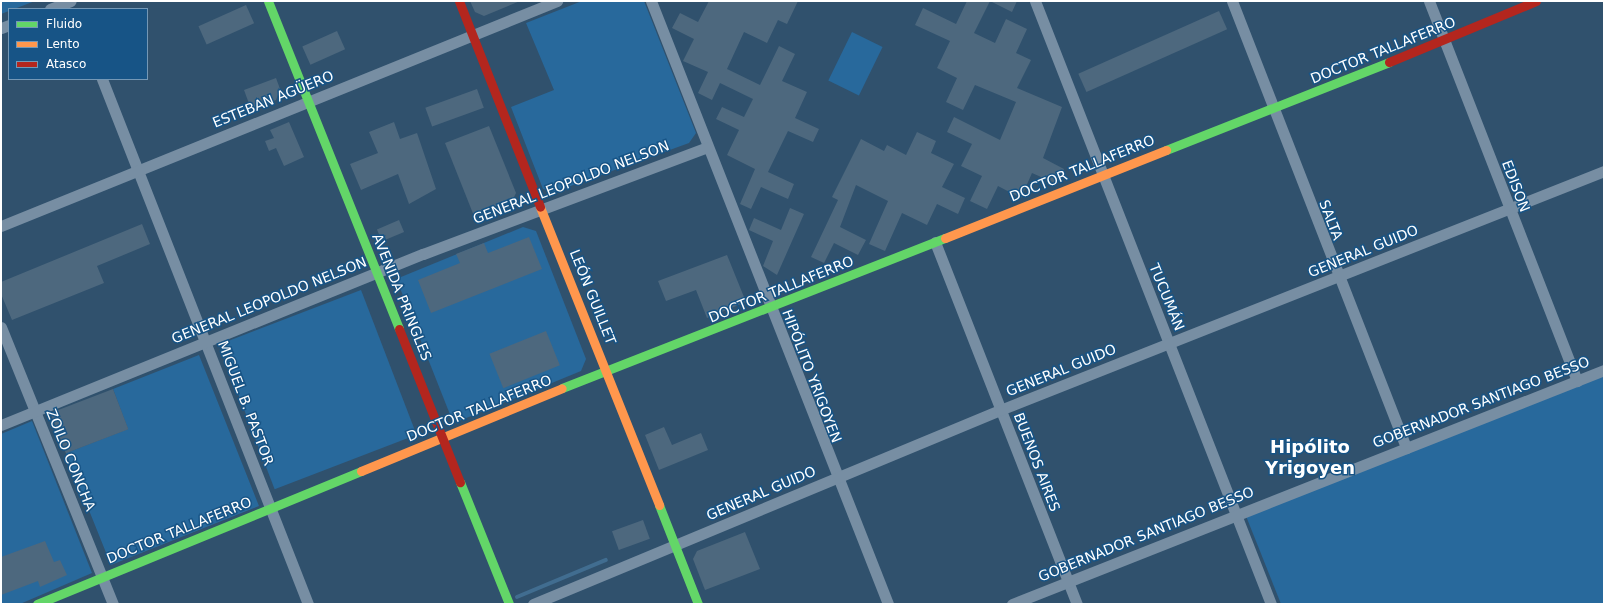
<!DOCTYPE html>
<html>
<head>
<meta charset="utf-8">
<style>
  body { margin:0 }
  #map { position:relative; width:1605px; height:605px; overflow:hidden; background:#30516d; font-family:"DejaVu Sans",sans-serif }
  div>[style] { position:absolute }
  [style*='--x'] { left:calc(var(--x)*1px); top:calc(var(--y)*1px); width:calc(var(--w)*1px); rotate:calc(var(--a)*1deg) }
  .green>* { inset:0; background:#28699c; transform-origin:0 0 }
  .stream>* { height:3.5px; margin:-1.75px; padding:0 1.75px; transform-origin:1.75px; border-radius:1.75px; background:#416d90 }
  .building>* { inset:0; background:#4d687e; transform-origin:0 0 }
  .street>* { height:11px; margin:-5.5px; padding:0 5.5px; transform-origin:5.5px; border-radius:5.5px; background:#778ea3 }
  .fast>* { height:9px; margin:-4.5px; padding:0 4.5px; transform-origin:4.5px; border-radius:4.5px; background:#63d668 }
  .slow>* { height:9px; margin:-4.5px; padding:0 4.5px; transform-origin:4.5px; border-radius:4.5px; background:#ff974d }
  .jam>* { height:9px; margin:-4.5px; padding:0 4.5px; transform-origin:4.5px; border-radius:4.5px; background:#b3261e }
  span { translate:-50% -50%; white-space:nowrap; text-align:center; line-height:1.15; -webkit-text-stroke:3px #175486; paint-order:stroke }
  .street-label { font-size:14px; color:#fff }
  .district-label { font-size:18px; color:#fff; font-weight:700 }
  .frame { position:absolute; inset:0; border:2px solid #fff; pointer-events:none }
  .legend { position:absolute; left:8px; top:8px; width:140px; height:72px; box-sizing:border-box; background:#175486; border:1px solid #7498b6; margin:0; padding:5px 7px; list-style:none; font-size:12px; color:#fff }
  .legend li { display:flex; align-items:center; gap:8px; height:20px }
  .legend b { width:20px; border:1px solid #7498b6 }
</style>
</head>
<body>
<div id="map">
  <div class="green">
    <i style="clip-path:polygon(1px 1px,35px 1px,1px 14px)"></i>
    <i style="clip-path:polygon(582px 1px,644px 1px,696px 133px,689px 143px,554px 192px,543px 189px,511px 107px,554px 90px,526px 23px)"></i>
    <i style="left:852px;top:32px;width:34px;height:54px;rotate:26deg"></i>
    <i style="clip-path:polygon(523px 227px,536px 231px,586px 359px,581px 371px,459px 421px,451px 417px,398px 283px,401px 277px)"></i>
    <i style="left:361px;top:290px;width:155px;height:152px;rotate:69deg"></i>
    <i style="clip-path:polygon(199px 355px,259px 506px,111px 565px,66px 453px,128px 429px,113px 389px)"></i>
    <i style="clip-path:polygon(1604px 370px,1604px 604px,1281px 604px,1246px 516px)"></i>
    <i style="clip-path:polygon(32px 421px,92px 573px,20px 604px,1px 604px,1px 434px)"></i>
  </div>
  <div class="stream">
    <i style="--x:517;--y:597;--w:96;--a:-22.6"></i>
  </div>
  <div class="building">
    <i style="clip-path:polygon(470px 1px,520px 1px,484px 16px,475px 12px)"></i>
    <i style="clip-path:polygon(709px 1px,798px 1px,787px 24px,778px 20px,767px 43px,744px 32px,727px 69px,760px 85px,779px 46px,795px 54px,782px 81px,807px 92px,795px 118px,819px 129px,813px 142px,788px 131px,768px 172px,794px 184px,788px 199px,761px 187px,751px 209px,740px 204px,755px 169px,727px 155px,739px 130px,716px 119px,722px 107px,744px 117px,753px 99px,720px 83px,712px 100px,698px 93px,708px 72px,683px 61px,694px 39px,672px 28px,680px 13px,698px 22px)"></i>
    <i style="clip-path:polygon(967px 1px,1017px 1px,1012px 12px,990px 1px,974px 33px,995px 43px,1006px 19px,1027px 29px,1016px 53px,1031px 60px,1017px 88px,1062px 107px,1043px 158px,1064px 169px,1057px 184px,1032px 173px,1021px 198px,998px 186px,987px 209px,970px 201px,982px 176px,961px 166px,972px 144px,947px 132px,954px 117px,1000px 140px,1016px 102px,975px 85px,963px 110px,946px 102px,957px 78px,937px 68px,950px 41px,915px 25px,923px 8px,956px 24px)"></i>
    <i style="left:246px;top:5px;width:20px;height:52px;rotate:66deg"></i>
    <i style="left:1219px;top:11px;width:20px;height:154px;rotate:66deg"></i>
    <i style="left:337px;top:31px;width:20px;height:38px;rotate:66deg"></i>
    <i style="clip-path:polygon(276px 78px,280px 89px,276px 100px,251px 109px,244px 90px)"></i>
    <i style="left:477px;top:89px;width:20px;height:55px;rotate:70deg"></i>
    <i style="clip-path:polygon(289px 122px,304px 157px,284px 166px,276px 148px,269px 151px,265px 141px,274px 138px,270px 130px)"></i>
    <i style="clip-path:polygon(394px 122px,400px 139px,417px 133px,436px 189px,409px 204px,398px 174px,361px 190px,350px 164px,378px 153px,369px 132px)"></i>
    <i style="clip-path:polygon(489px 126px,516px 193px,513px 199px,474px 216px,445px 143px)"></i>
    <i style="clip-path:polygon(917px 132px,936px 141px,931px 153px,954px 164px,942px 187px,965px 198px,958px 214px,937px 204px,927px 225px,902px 213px,885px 251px,869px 244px,888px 201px,856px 185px,840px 227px,866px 240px,858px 255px,834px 243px,824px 263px,811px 257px,838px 200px,832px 197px,861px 139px,884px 151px,887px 145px,906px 155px)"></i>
    <i style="clip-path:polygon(790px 208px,804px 214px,777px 275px,763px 266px,773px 241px,749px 230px,754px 218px,781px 230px)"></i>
    <i style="left:399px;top:220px;width:13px;height:24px;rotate:67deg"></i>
    <i style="clip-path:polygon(142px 224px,150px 244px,97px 266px,104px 283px,12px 320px,1px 294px,1px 282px)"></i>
    <i style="clip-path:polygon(529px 237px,542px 269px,431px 313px,418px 280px,460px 263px,456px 254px,484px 243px,488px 253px)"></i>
    <i style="clip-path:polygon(727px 255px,746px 302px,707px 318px,696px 290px,666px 301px,658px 281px)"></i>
    <i style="left:546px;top:331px;width:37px;height:61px;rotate:68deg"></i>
    <i style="left:113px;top:389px;width:43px;height:67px;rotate:69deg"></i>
    <i style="clip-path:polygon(664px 427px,672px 445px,701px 433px,708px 450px,659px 470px,645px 435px)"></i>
    <i style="left:643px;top:520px;width:20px;height:33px;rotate:70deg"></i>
    <i style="clip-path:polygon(745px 532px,760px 569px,705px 590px,693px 559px,697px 551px)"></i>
    <i style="clip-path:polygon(45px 541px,54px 562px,60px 560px,67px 575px,40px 587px,38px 581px,1px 595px,1px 557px)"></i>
  </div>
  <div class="street">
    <i style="--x:651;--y:1;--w:648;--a:68.54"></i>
    <i style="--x:1035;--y:1;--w:648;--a:68.63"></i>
    <i style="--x:1232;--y:1;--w:480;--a:68.7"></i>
    <i style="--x:1429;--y:1;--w:408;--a:68.7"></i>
    <i style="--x:50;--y:9;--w:22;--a:-21"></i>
    <i style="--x:1;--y:28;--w:9;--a:-21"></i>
    <i style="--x:102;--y:79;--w:564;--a:68.58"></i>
    <i style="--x:1;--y:226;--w:600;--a:-22.03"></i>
    <i style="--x:935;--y:242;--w:389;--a:68.6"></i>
    <i style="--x:1;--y:327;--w:299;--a:68"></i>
    <i style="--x:1;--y:425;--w:455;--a:-22.1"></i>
    <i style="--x:423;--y:254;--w:303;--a:-20.6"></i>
    <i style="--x:533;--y:604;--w:506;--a:-22.56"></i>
    <i style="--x:1000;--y:410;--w:650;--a:-21.59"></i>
    <i style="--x:1012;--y:604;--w:637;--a:-21.57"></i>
  </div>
  <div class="fast">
    <i style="--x:268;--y:1;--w:353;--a:68.2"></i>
    <i style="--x:1166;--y:150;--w:240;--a:-21.5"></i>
    <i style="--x:562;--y:388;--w:411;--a:-21.4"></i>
    <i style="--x:460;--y:482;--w:131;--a:68.1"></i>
    <i style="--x:659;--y:505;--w:106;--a:68.5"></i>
    <i style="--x:37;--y:604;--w:350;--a:-22.3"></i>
  </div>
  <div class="slow">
    <i style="--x:540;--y:207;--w:321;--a:68.2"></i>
    <i style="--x:945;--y:238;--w:238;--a:-21.7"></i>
    <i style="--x:361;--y:471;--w:217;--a:-22.4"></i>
  </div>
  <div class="jam">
    <i style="--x:459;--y:1;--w:221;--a:68.5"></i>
    <i style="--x:1389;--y:62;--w:159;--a:-22.5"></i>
    <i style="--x:399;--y:329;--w:165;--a:68.3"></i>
  </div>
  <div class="street-label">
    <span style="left:1383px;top:50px;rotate:-22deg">DOCTOR TALLAFERRO</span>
    <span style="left:273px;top:99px;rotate:-22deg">ESTEBAN AGÜERO</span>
    <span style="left:1082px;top:168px;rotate:-22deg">DOCTOR TALLAFERRO</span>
    <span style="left:571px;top:182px;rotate:-21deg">GENERAL LEOPOLDO NELSON</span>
    <span style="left:1516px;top:186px;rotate:69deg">EDISON</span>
    <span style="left:1331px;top:220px;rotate:69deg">SALTA</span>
    <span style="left:1363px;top:251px;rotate:-22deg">GENERAL GUIDO</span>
    <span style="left:781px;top:289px;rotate:-22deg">DOCTOR TALLAFERRO</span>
    <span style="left:402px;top:297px;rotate:68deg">AVENIDA PRINGLES</span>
    <span style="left:593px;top:297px;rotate:68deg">LEÓN GUILLET</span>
    <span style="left:1167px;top:297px;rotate:68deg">TUCUMÁN</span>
    <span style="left:269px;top:300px;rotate:-22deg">GENERAL LEOPOLDO NELSON</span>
    <span style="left:1061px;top:370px;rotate:-22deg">GENERAL GUIDO</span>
    <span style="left:812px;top:376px;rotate:69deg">HIPÓLITO YRIGOYEN</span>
    <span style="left:1481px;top:402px;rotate:-21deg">GOBERNADOR SANTIAGO BESSO</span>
    <span style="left:246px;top:403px;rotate:69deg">MIGUEL B. PASTOR</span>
    <span style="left:479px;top:408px;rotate:-22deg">DOCTOR TALLAFERRO</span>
    <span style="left:71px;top:460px;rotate:68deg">ZOILO CONCHA</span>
    <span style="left:1037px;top:462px;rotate:69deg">BUENOS AIRES</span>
    <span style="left:761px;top:493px;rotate:-23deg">GENERAL GUIDO</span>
    <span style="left:179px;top:530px;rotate:-22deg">DOCTOR TALLAFERRO</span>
    <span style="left:1146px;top:534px;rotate:-22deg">GOBERNADOR SANTIAGO BESSO</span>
  </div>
  <div class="district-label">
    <span style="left:1310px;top:458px">Hipólito<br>Yrigoyen</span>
  </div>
  <div class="frame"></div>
  <ul class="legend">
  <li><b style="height:5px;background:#63d668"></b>Fluido</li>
  <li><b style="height:5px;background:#ff974d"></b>Lento</li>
  <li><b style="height:5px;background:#b3261e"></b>Atasco</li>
  </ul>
</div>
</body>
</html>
